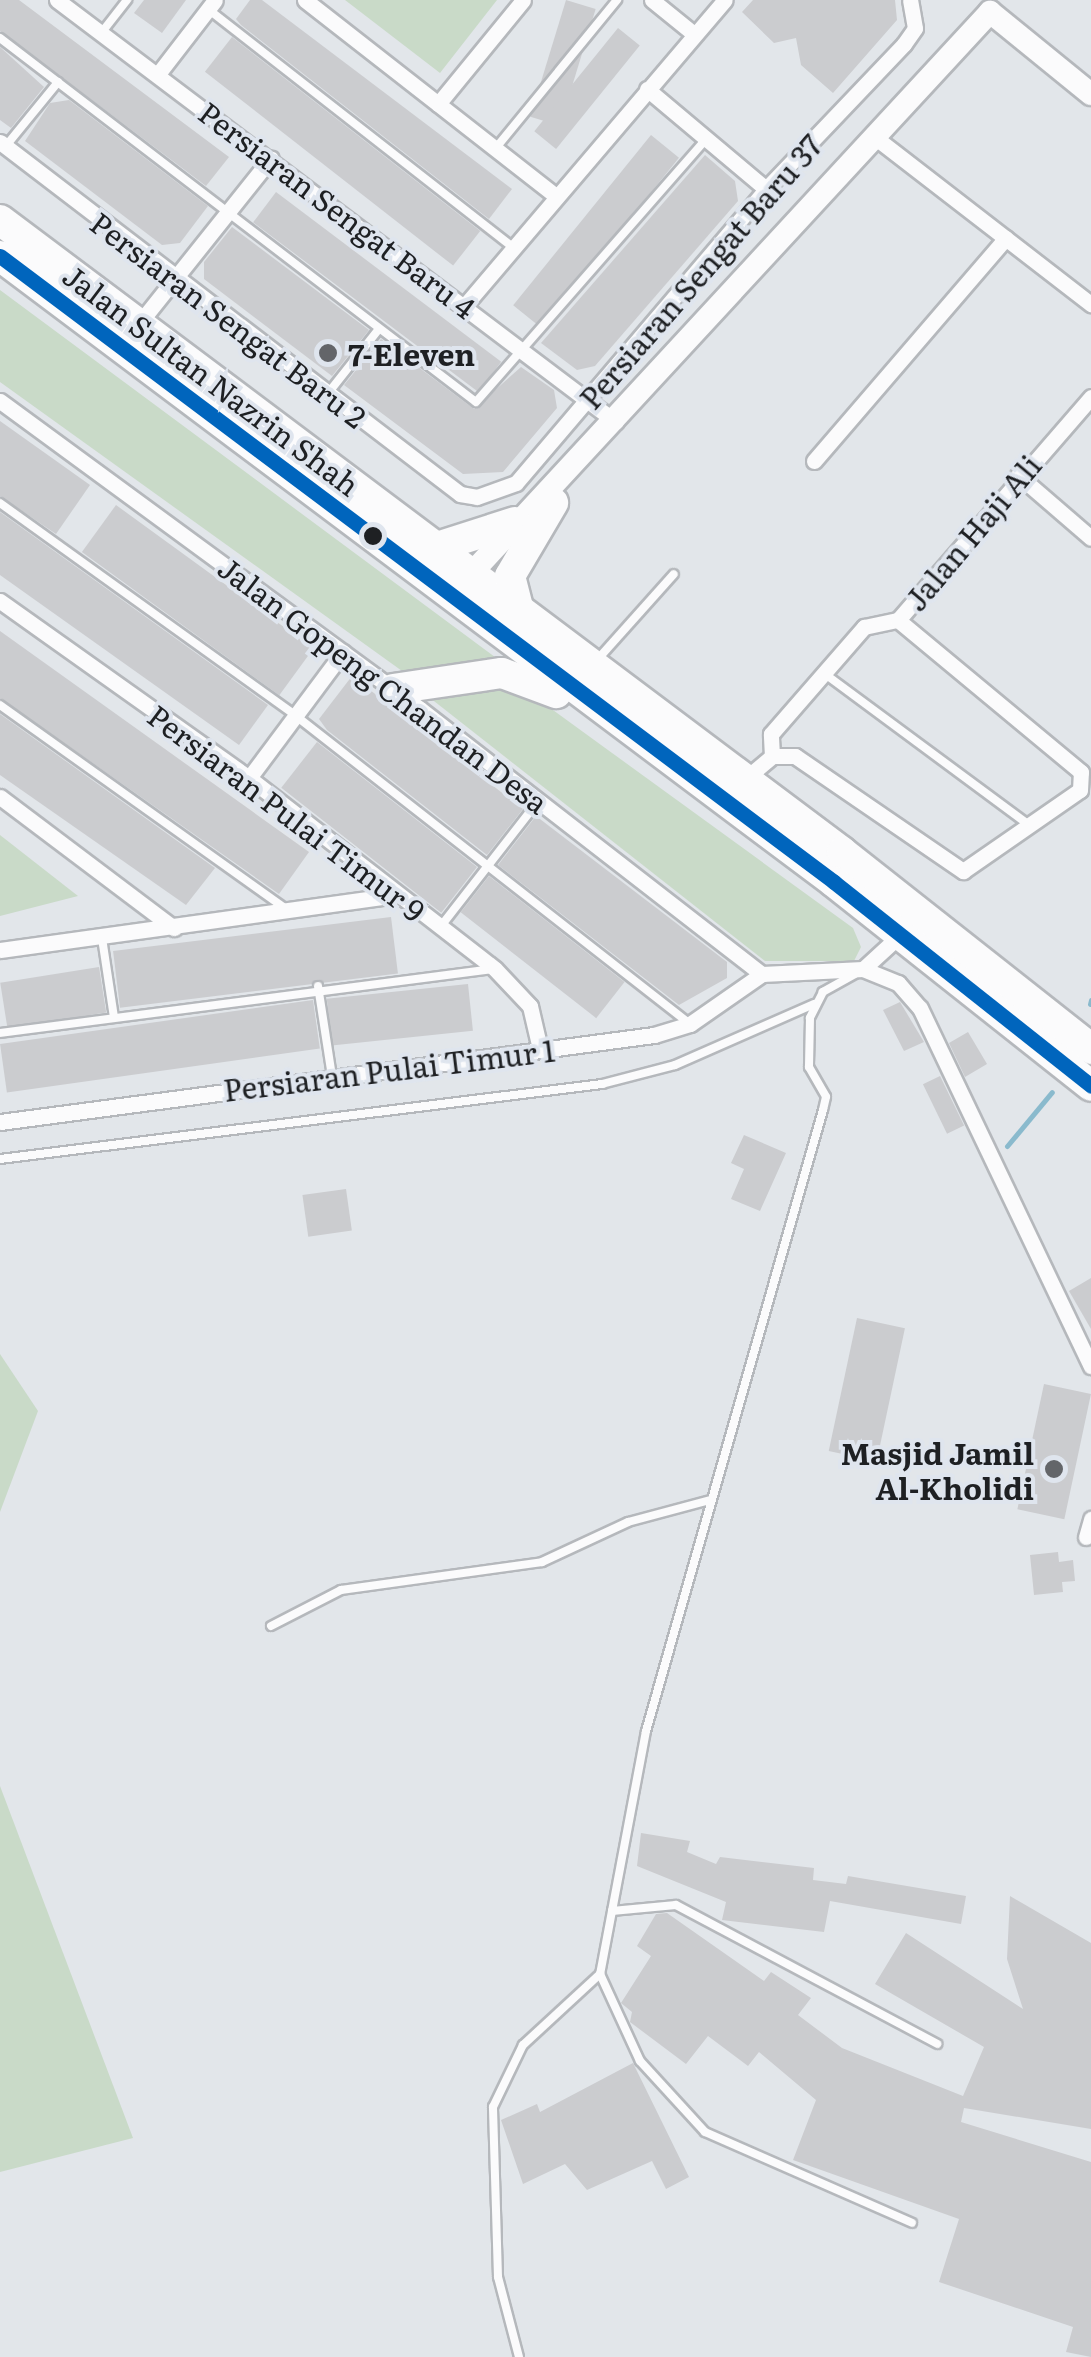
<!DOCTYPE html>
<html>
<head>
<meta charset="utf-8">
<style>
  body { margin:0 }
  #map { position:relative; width:1091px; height:2357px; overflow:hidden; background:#e2e6ea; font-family:Literata,serif }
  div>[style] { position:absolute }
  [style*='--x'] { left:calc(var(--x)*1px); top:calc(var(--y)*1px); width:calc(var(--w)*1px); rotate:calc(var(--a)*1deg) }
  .green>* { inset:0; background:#c9dac8 }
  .stream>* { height:5px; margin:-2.5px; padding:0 2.5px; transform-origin:2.5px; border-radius:2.5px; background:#8abacd }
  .building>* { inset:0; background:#cbcccf; transform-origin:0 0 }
  .roads { filter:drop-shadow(2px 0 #b5b8bc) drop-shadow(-2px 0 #b5b8bc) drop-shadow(0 2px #b5b8bc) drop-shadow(0 -2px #b5b8bc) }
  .lane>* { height:8px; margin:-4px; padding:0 4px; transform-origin:4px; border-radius:4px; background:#fbfbfc }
  .street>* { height:15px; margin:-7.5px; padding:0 7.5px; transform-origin:7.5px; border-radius:7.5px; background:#fbfbfc }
  .secondary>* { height:22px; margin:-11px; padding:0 11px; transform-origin:11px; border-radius:11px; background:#fbfbfc }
  .highway>* { height:30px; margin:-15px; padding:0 15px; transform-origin:15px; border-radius:15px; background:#fbfbfc }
  .bus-1>* { height:15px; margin:-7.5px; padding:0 7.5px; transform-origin:7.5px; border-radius:7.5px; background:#0065bd }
  .dots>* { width:28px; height:28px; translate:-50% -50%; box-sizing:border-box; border:5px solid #dfe5ee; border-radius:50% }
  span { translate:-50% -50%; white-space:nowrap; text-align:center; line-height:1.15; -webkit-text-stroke:8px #dfe5ee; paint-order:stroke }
  .street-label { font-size:30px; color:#1e2023 }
  .poi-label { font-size:30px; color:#1e2023; font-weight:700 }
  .left { translate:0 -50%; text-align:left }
  .right { translate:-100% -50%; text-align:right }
</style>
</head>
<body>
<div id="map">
  <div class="green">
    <i style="clip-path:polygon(345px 0,497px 0,440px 73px)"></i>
    <i style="clip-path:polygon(0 290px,503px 663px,409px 676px,0 382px)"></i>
    <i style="clip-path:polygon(524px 689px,853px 928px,861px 947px,854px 961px,765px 961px,425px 694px)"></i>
    <i style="clip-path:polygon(0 835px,78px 896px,0 916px)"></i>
    <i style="clip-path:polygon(0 1354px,38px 1411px,0 1512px)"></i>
    <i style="clip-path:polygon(0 1786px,133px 2138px,0 2172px)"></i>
  </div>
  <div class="stream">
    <i style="--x:1090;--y:1004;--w:4;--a:-76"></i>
    <i style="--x:1007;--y:1146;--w:70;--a:-50.2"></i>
  </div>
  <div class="building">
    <i style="clip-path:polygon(0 0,19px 0,229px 157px,206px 186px,0 31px)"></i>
    <i style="clip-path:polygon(144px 0,186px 0,162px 33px,134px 13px)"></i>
    <i style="clip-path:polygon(250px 0,262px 0,512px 189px,489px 219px,241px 25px,236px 19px)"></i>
    <i style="left:566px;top:0;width:31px;height:122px;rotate:17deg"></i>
    <i style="clip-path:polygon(753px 0,895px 0,897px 20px,833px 93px,801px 65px,796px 38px,774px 43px,742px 12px)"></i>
    <i style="left:618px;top:28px;width:28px;height:133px;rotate:39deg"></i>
    <i style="left:232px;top:37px;width:315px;height:44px;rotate:38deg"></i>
    <i style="clip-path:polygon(0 47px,44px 87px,11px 128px,0 120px)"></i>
    <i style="clip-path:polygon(69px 100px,208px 206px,180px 243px,162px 245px,25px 141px,50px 103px)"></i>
    <i style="left:651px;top:135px;width:36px;height:219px;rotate:39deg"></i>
    <i style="clip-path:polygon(705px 155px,735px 181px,738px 201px,595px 366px,577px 370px,541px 343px)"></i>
    <i style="left:276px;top:192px;width:282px;height:38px;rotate:37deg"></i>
    <i style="clip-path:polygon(232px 227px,369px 330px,332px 376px,204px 279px,204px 262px)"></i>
    <i style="clip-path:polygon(381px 339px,474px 409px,521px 367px,554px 390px,557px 408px,503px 472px,463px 474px,344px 385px)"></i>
    <i style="clip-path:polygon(0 421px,90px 485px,56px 534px,0 496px)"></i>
    <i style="left:116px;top:505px;width:244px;height:58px;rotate:36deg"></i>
    <i style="clip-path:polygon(0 512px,268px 705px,239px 745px,0 575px)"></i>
    <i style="clip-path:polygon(0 631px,309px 852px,279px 894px,0 698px)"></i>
    <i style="clip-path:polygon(352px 676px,523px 809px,487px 855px,327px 730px,319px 719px)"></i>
    <i style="clip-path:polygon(0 714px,215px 868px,186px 905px,0 775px)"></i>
    <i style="left:317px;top:742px;width:203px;height:58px;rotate:38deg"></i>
    <i style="clip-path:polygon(536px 816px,727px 962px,727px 978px,679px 1005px,498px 865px)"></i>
    <i style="left:489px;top:876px;width:172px;height:46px;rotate:38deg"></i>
    <i style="left:391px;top:917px;width:57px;height:280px;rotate:83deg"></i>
    <i style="left:99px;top:967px;width:46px;height:100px;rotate:81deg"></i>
    <i style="left:468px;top:984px;width:47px;height:142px;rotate:84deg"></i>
    <i style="left:313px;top:1000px;width:49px;height:316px;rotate:82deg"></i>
    <i style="clip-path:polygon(900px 1002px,924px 1042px,904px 1051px,883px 1010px)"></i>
    <i style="clip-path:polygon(968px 1032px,987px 1064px,965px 1077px,949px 1043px)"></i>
    <i style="left:940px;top:1076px;width:55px;height:19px;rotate:64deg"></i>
    <i style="clip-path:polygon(744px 1135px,786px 1153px,760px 1211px,731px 1199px,744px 1169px,731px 1163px)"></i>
    <i style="left:346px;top:1189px;width:42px;height:44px;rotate:82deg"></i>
    <i style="clip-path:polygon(1091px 1278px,1091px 1329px,1069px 1291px)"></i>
    <i style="left:857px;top:1318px;width:49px;height:136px;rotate:12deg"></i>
    <i style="left:1044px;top:1384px;width:48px;height:128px;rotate:12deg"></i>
    <i style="clip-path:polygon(1058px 1552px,1059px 1562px,1073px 1560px,1075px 1581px,1062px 1582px,1063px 1592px,1034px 1595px,1030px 1555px)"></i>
    <i style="clip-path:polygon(641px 1833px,690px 1841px,687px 1852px,716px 1864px,720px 1857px,814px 1868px,813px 1880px,846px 1884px,848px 1876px,966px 1896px,961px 1924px,830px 1901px,824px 1932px,722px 1920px,726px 1902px,637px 1866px)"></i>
    <i style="clip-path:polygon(1010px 1896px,1091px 1943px,1091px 2129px,964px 2108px,961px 2122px,1091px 2162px,1091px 2357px,1066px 2352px,1073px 2327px,939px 2282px,959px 2219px,793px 2160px,816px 2100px,759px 2052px,748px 2066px,708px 2036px,686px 2064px,630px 2022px,632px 2012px,621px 2003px,651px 1956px,637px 1946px,656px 1914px,667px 1913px,764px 1981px,771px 1972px,811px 1998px,798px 2015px,842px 2048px,963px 2096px,984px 2047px,875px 1984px,906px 1933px,1023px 2009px,1007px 1959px)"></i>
    <i style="clip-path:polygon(633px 2063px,689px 2177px,666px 2189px,652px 2161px,587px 2190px,565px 2164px,523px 2184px,501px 2120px,537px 2104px,540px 2112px)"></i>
  </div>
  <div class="roads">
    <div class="lane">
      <i style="--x:208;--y:9;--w:385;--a:38"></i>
      <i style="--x:102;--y:32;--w:41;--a:-52"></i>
      <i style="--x:0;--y:38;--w:599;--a:37.41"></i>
      <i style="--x:476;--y:402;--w:349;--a:-48.8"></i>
      <i style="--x:5;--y:147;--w:84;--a:-50.8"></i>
      <i style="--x:495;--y:149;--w:193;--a:-50.7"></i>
      <i style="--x:329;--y:392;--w:80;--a:-51.6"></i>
      <i style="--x:0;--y:503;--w:365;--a:35.7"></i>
      <i style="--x:296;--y:716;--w:500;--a:38.02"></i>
      <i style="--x:597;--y:660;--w:115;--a:-48.2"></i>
      <i style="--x:825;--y:674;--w:252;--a:36.5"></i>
      <i style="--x:0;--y:705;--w:353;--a:35.5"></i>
      <i style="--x:441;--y:926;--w:161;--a:-52.1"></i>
      <i style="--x:102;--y:938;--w:80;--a:81.4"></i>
      <i style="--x:855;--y:974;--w:37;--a:151"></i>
      <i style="--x:823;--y:992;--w:29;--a:117"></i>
      <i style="--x:810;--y:1018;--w:49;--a:91.2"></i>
      <i style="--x:809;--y:1067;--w:34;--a:60"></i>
      <i style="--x:826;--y:1097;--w:13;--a:103"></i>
      <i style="--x:823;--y:1110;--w:646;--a:105.91"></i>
      <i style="--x:646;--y:1731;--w:247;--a:100.7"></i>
      <i style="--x:600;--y:1974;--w:96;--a:65.3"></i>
      <i style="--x:640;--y:2061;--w:96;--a:47.5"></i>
      <i style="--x:705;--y:2132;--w:226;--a:23.7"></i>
      <i style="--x:318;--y:986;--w:91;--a:81.2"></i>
      <i style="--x:0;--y:1033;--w:495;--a:-7.4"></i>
      <i style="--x:0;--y:1159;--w:607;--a:-7.1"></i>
      <i style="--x:602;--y:1084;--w:75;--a:-14.6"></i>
      <i style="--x:675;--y:1065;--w:152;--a:-23.7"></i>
      <i style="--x:271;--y:1626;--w:79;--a:-27.2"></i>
      <i style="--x:341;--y:1590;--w:203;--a:-7.9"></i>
      <i style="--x:542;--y:1562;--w:95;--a:-24.9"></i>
      <i style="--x:628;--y:1522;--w:85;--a:-15"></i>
      <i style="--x:612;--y:1911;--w:64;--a:-5.4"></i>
      <i style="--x:676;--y:1905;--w:296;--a:28"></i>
      <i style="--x:519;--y:2357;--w:83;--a:-104.7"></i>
      <i style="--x:498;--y:2277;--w:170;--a:-91.7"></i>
      <i style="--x:493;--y:2107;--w:69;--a:-64.2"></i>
      <i style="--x:523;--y:2045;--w:105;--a:-42.7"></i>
    </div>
    <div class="street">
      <i style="--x:57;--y:0;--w:700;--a:37.05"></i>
      <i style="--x:305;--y:0;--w:317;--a:38"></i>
      <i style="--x:652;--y:0;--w:54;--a:39"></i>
      <i style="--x:158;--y:74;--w:93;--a:-52.4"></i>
      <i style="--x:647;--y:89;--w:155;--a:40"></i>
      <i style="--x:438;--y:104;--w:134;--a:-50.7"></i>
      <i style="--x:872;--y:135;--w:277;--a:37.7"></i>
      <i style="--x:0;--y:142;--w:579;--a:37.42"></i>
      <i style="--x:460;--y:494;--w:17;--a:10"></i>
      <i style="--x:477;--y:497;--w:41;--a:-19.7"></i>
      <i style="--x:516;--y:483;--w:386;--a:-49.6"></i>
      <i style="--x:766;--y:189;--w:200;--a:-46.4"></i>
      <i style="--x:904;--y:44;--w:19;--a:-55"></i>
      <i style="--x:915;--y:28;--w:28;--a:-100"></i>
      <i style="--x:466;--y:304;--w:399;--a:-49.6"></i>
      <i style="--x:141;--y:321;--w:208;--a:-51.4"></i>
      <i style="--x:0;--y:401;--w:521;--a:36.25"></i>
      <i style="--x:420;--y:709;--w:433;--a:37.8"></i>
      <i style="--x:814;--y:461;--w:294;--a:-49.3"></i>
      <i style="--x:1018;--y:475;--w:96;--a:40.8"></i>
      <i style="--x:0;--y:601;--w:305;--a:35.4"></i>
      <i style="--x:249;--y:778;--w:311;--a:37.8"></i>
      <i style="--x:495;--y:969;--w:51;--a:46.6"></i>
      <i style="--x:530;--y:1006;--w:44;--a:76.9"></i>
      <i style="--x:772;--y:756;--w:22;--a:-93"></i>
      <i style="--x:771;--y:734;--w:142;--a:-49"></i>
      <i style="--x:864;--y:627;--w:35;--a:-12"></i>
      <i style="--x:249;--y:778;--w:157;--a:-53.3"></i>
      <i style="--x:745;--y:779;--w:35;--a:-40"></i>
      <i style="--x:772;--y:756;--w:23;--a:0"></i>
      <i style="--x:795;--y:756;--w:204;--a:34.4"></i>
      <i style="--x:963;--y:871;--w:142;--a:-34.7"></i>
      <i style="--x:1080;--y:790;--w:18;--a:-87"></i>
      <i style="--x:1081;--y:772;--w:238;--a:-140.3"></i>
      <i style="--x:898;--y:620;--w:295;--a:-49.1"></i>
      <i style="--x:0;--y:797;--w:218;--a:37"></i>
      <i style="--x:0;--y:950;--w:398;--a:-7.9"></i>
      <i style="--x:863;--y:969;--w:50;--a:-42.6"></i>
      <i style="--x:0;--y:1122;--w:660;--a:-7.58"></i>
      <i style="--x:654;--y:1035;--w:38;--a:-17"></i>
      <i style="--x:690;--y:1024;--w:88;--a:-34.8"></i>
      <i style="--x:762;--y:974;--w:101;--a:-2.8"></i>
      <i style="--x:863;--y:969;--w:38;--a:22"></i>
      <i style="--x:898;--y:983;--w:33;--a:49"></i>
      <i style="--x:920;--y:1008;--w:397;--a:64.5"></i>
      <i style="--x:1086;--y:1537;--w:19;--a:-74"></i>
    </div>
    <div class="secondary">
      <i style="--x:469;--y:576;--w:768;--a:-47.27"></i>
      <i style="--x:990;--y:12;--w:130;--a:39.1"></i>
    </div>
    <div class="highway">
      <i style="--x:0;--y:220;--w:1053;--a:36.89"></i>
      <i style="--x:842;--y:852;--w:318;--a:38.3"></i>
      <i style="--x:0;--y:256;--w:1043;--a:36.89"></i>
      <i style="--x:834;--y:882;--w:328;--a:38.4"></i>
      <i style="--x:434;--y:548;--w:85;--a:-17.8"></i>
      <i style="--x:520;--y:615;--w:40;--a:-104.4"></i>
      <i style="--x:510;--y:576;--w:85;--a:-59.5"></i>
      <i style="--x:393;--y:689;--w:110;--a:-8.4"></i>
      <i style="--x:502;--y:673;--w:58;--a:20.3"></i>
    </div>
  </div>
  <div class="bus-1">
    <i style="--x:0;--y:256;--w:1043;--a:36.89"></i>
    <i style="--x:834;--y:882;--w:328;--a:38.4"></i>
  </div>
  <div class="dots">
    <i style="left:328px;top:353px;background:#636569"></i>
    <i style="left:373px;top:536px;background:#1e2023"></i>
    <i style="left:1054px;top:1469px;background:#636569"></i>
  </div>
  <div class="street-label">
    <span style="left:338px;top:209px;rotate:37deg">Persiaran Sengat Baru 4</span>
    <span style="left:700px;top:271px;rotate:-49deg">Persiaran Sengat Baru 37</span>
    <span style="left:229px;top:319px;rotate:37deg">Persiaran Sengat Baru 2</span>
    <span style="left:212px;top:379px;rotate:37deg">Jalan Sultan Nazrin Shah</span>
    <span style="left:972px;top:532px;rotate:-50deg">Jalan Haji Ali</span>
    <span style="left:384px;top:684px;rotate:37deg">Jalan Gopeng Chandan Desa</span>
    <span style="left:287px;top:812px;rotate:37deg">Persiaran Pulai Timur 9</span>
    <span style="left:389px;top:1069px;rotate:-7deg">Persiaran Pulai Timur 1</span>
  </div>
  <div class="poi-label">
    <span class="left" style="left:348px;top:353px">7-Eleven</span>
    <span class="right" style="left:1034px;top:1469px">Masjid Jamil<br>Al-Kholidi</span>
  </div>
</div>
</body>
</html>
